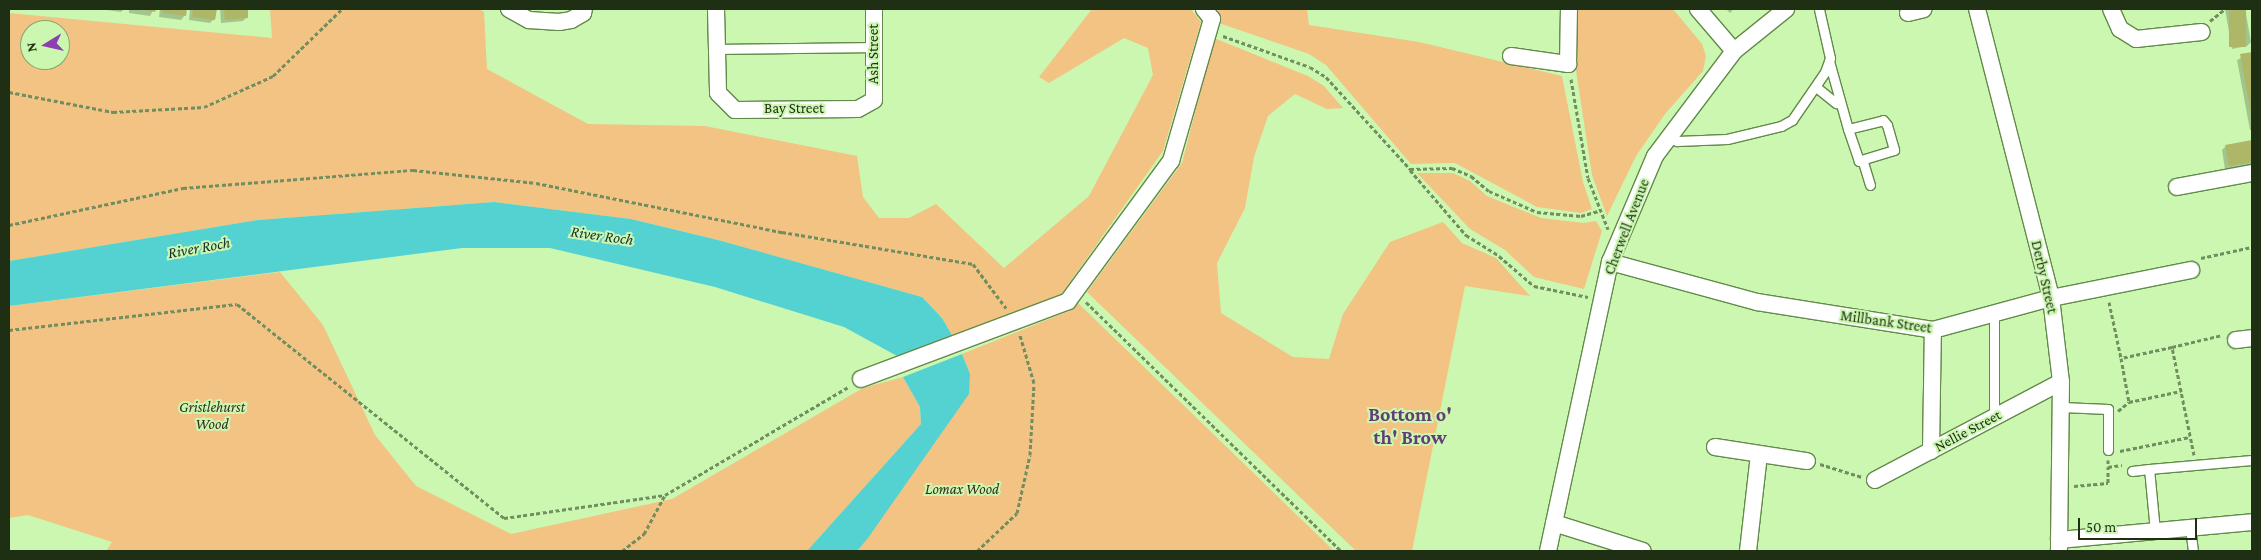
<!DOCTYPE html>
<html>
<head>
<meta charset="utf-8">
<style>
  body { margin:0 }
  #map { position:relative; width:2261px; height:560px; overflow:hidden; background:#cbf7b1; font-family:"Crimson Pro",serif }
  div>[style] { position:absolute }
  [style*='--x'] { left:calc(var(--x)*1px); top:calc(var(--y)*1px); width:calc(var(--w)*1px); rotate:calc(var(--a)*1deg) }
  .green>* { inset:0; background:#f2c383 }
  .water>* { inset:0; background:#53d2d1 }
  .shadow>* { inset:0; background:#0003 }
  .building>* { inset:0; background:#aeb768; transform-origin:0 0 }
  .path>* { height:3px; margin-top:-1.5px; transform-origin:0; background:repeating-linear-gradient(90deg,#718e5f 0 4px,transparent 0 6.5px) }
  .roads { filter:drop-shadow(1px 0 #638a49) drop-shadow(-1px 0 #638a49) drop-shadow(0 1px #638a49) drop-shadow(0 -1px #638a49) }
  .service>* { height:9px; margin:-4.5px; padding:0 4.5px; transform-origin:4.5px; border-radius:4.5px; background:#fff }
  .minor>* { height:16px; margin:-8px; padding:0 8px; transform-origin:8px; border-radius:8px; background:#fff }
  span { translate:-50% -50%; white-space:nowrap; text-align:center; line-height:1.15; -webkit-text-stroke:4px #cbf7b1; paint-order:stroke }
  .street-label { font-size:15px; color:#1f2f14 }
  .park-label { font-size:15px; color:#382b1a; font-style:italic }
  .water-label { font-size:16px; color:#163131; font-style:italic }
  .district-label { font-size:20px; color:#633d75; font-weight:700 }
  .frame { position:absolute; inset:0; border:10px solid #1f2f14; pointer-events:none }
  .north { position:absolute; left:20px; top:20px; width:50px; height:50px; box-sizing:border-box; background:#cbf7b1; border:1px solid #86a772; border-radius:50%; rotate:261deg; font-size:14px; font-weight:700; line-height:20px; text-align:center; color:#1f2f14 }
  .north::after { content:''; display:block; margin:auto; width:18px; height:22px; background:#8e40b0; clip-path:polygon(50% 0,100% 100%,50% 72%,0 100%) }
  .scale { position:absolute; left:2078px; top:518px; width:119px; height:22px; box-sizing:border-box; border:2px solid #1f2f14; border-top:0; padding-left:6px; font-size:15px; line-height:18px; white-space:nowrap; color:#1f2f14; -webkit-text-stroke:4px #cbf7b1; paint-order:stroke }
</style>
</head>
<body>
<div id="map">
  <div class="green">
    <i style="clip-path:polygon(evenodd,270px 9px,479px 9px,484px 12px,487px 69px,588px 124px,705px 126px,857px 156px,863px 197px,879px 218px,909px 218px,936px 204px,1004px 268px,1089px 196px,1153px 75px,1148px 48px,1124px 38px,1049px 83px,1039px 77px,1092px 9px,1191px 9px,1201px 22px,1163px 151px,1060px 296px,953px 337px,942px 318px,922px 297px,718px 240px,631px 219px,494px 202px,258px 220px,9px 261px,9px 13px,272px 38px,270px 9px,30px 30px,60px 30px,60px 60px,30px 60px,30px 30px)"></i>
    <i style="clip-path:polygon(1218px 9px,1307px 9px,1309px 25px,1419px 42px,1562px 76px,1583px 182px,1592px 209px,1581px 213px,1537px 207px,1455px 163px,1411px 164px,1326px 65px,1309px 54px,1219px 23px)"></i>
    <i style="clip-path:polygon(1575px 9px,1673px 9px,1702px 44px,1706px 56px,1703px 71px,1665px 114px,1636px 156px,1607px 216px,1592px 175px,1575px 64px)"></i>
    <i style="clip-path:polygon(1214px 38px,1308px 76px,1324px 86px,1343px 108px,1327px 109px,1295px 94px,1268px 116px,1254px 157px,1245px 208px,1217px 263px,1221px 313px,1293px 357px,1329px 359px,1343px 314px,1390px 242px,1443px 222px,1462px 243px,1496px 258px,1530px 296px,1465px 286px,1412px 551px,1356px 551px,1087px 292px,1182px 163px)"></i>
    <i style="clip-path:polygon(1417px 173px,1453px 173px,1470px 181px,1487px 196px,1541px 218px,1584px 223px,1596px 221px,1602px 231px,1584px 289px,1534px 277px,1505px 250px,1470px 229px)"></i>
    <i style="clip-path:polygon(280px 272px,323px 325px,375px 435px,416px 486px,511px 534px,672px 499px,863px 388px,903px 377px,920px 407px,921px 424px,807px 551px,106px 551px,112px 542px,28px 515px,9px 518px,9px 306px)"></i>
    <i style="clip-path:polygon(1078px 303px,1334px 551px,857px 551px,970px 374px,962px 354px,1069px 311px)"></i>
  </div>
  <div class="water">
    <i style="clip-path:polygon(494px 202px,631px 219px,718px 240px,922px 297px,942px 318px,953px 337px,899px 357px,844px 327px,715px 287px,550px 248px,462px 248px,9px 306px,9px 261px,258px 220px)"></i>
    <i style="clip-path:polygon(962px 354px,970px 374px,969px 394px,868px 538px,857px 551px,807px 551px,921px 424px,920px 407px,903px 377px)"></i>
  </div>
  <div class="shadow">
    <i style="clip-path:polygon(99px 9px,124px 9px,121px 12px)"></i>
    <i style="clip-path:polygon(129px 9px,154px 9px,150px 16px,129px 13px)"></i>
    <i style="clip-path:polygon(160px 9px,186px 9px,185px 15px,181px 20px,159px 17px)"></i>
    <i style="clip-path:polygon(190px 9px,215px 9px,214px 19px,210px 23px,189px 20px)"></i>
    <i style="clip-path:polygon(220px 9px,246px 9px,247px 17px,243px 21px,221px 23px)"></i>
    <i style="clip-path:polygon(1726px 9px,1734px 9px,1730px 13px)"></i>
    <i style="clip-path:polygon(2225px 9px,2245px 9px,2251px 42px,2247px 46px,2232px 49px)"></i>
    <i style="clip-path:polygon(2252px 53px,2252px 130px,2250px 130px,2237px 60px)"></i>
    <i style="clip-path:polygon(2252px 141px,2252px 164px,2225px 169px,2222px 150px,2226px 146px)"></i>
  </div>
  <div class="building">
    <i style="clip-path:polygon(138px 9px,156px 9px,155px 12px)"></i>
    <i style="clip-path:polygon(163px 9px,187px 9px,186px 16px,163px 13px)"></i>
    <i style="clip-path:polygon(193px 9px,217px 9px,215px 20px,192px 17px)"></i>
    <i style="clip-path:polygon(224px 9px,248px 9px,248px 18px,225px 20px)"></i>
    <i style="left:2229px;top:9px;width:17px;height:38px"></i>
    <i style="clip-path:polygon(2252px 52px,2252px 114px,2251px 114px,2240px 54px)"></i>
    <i style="clip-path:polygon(2252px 140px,2252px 162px,2229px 166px,2225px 145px)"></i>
  </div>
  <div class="path">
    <i style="--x:2210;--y:21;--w:19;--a:-39"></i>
    <i style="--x:1223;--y:36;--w:92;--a:19.6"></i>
    <i style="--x:1310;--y:67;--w:19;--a:32"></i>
    <i style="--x:1326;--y:77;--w:125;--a:47.6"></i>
    <i style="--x:1410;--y:169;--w:42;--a:-1.4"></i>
    <i style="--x:1452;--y:168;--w:21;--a:23"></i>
    <i style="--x:1471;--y:176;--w:23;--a:40"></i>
    <i style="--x:1489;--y:191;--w:52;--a:23.6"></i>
    <i style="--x:1537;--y:212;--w:44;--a:5.2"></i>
    <i style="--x:1581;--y:216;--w:18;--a:-16"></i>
    <i style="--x:1571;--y:79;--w:100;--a:80.3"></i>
    <i style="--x:1588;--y:178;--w:55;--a:68.6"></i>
    <i style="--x:9;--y:92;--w:106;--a:10.9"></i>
    <i style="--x:113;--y:112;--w:91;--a:-3.1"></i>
    <i style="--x:204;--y:107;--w:76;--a:-24.2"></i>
    <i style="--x:273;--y:76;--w:96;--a:-44.2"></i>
    <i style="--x:1410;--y:170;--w:86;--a:49.3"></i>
    <i style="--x:1466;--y:235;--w:39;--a:32"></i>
    <i style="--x:1499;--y:256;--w:46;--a:40.6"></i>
    <i style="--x:1534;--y:286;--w:55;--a:11.5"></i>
    <i style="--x:9;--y:225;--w:178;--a:-12"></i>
    <i style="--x:183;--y:188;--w:231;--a:-4.5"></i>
    <i style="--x:413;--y:170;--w:124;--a:6"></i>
    <i style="--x:536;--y:183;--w:251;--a:11.3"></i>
    <i style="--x:782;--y:232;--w:194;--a:9.5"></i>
    <i style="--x:973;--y:264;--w:55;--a:53.1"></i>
    <i style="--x:2201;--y:258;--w:52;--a:-12.2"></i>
    <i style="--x:1086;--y:302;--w:356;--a:44.3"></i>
    <i style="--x:2109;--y:302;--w:57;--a:77.9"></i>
    <i style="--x:9;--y:330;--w:229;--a:-6.5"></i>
    <i style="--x:237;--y:304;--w:342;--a:38.7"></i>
    <i style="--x:504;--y:518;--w:163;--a:-8.1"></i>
    <i style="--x:665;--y:495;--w:212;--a:-30.5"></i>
    <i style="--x:2172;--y:347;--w:52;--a:167.8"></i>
    <i style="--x:2121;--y:358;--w:45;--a:79.7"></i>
    <i style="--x:2129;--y:402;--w:53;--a:-11.9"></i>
    <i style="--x:2118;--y:411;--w:14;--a:-39"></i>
    <i style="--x:2120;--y:451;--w:71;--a:-11.3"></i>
    <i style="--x:2194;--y:455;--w:110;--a:-101.5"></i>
    <i style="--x:2172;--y:347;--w:51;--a:-13.5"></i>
    <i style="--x:2108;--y:460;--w:7;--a:90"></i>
    <i style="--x:2108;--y:467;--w:14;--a:-8"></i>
    <i style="--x:1820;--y:464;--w:44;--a:17.2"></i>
    <i style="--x:2074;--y:486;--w:34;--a:-5"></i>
    <i style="--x:2108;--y:483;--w:16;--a:-90"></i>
    <i style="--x:622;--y:551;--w:28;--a:-38"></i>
    <i style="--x:644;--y:534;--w:44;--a:-61.7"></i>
    <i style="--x:977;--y:551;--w:55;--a:-43.5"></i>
    <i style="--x:1017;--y:513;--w:59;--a:-77.4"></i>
    <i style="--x:1030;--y:455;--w:72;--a:-86.8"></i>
    <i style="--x:1034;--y:383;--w:50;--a:-106.3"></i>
  </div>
  <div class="roads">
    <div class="service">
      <i style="--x:717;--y:49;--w:157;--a:-0.7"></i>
      <i style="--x:1829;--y:61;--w:71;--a:74.4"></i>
      <i style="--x:1848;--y:129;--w:36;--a:-14"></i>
      <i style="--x:1883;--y:120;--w:6;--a:51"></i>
      <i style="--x:1887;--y:125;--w:26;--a:74"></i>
      <i style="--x:1894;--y:150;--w:37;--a:163"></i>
      <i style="--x:1859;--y:161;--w:34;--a:-109"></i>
      <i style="--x:1816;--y:87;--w:26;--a:39"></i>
      <i style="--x:1669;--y:138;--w:9;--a:21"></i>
      <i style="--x:1677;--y:141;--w:50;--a:-2.3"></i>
      <i style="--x:1727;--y:139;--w:56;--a:-13.5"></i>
      <i style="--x:1781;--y:126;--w:13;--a:-29"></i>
      <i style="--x:1792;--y:120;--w:58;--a:-55.5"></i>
      <i style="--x:1825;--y:72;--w:15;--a:-70"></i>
      <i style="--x:1830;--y:58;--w:50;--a:-102.7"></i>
      <i style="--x:1863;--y:162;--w:24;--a:73"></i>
      <i style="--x:2061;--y:407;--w:47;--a:2.4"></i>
      <i style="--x:2108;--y:409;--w:41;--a:90"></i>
      <i style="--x:1994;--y:417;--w:102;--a:-90"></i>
      <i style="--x:2132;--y:471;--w:17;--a:-7"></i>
      <i style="--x:2190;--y:527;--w:24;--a:83"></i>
      <i style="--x:2155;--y:531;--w:62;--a:-95.5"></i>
      <i style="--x:2149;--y:469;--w:103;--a:-5"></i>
    </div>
    <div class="minor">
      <i style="--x:509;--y:9;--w:23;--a:29"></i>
      <i style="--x:529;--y:20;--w:30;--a:4"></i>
      <i style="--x:559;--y:22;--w:12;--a:-9"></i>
      <i style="--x:571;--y:20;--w:14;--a:-30"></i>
      <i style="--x:583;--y:13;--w:4;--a:-76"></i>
      <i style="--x:716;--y:9;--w:84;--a:88.6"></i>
      <i style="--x:718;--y:93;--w:24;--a:45"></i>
      <i style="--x:735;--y:110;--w:123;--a:-0.5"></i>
      <i style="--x:858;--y:109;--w:18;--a:-29"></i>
      <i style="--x:874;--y:100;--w:91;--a:-90"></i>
      <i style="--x:1698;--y:9;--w:55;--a:49.4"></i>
      <i style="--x:1977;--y:9;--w:298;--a:75.6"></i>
      <i style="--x:2051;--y:298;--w:85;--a:83.2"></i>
      <i style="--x:2061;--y:382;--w:169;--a:90.7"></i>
      <i style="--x:2111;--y:9;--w:22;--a:66"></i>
      <i style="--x:2120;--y:29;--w:19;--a:32"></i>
      <i style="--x:2136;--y:39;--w:66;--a:-6.1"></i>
      <i style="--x:1908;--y:13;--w:16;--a:-14"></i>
      <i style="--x:1511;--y:56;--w:58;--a:8"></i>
      <i style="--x:1568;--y:64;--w:55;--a:-89"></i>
      <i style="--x:2177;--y:187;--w:76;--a:-10.6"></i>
      <i style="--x:1610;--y:262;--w:152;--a:15.2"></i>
      <i style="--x:1757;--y:302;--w:178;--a:9"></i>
      <i style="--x:1933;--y:330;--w:122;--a:-15.2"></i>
      <i style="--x:2051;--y:298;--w:143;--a:-11.3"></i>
      <i style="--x:2236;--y:340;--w:16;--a:-7"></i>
      <i style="--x:861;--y:379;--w:221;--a:-20.6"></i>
      <i style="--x:1068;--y:301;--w:174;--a:-53.7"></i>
      <i style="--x:1171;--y:161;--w:148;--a:-73.9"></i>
      <i style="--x:1212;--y:19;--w:13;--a:-129"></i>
      <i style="--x:1715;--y:447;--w:93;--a:8.7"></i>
      <i style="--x:1931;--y:451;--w:121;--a:-89.1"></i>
      <i style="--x:1875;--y:480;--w:210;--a:-27.8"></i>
      <i style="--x:1554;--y:523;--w:93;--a:17.5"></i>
      <i style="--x:2059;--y:540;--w:194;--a:-5.3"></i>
      <i style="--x:1548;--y:551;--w:296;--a:-77.9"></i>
      <i style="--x:1610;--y:262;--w:115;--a:-67"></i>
      <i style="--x:1655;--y:156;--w:131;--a:-53"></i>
      <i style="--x:1734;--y:51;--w:67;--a:-38.9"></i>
      <i style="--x:1748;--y:551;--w:97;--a:-83.5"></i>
    </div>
  </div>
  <div class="street-label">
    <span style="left:874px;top:54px;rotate:-90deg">Ash Street</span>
    <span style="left:794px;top:109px">Bay Street</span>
    <span style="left:1627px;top:227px;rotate:-69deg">Cherwell Avenue</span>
    <span style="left:2044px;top:277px;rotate:77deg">Derby Street</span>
    <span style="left:1886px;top:322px;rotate:8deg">Millbank Street</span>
    <span style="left:1968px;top:431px;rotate:-28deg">Nellie Street</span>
  </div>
  <div class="park-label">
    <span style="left:212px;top:416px">Gristlehurst<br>Wood</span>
    <span style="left:962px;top:490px">Lomax Wood</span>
  </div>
  <div class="water-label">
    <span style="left:602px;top:236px;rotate:8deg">River Roch</span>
    <span style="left:199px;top:248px;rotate:-10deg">River Roch</span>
  </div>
  <div class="district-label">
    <span style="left:1410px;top:426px">Bottom o'<br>th' Brow</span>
  </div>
  <div class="frame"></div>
  <div class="north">N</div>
  <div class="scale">50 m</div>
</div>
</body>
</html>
